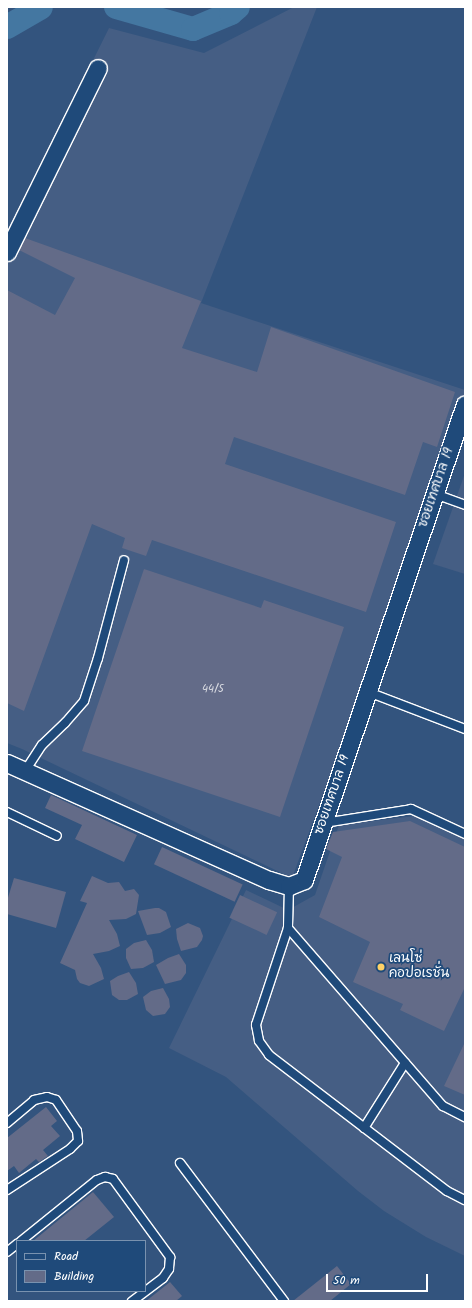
<!DOCTYPE html>
<html>
<head>
<meta charset="utf-8">
<style>
  body { margin:0 }
  #map { position:relative; width:472px; height:1308px; overflow:hidden; background:#33547e; font-family:Kalam,"Playpen Sans Thai",sans-serif }
  div>[style] { position:absolute }
  [style*='--x'] { left:calc(var(--x)*1px); top:calc(var(--y)*1px); width:calc(var(--w)*1px); rotate:calc(var(--a)*1deg) }
  .built>* { inset:0; background:#455e84 }
  .river>* { height:24px; margin:-12px; padding:0 12px; transform-origin:12px; border-radius:12px; background:#4477a1 }
  .building>* { inset:0; background:#636b88; transform-origin:0 0 }
  .roads { filter:drop-shadow(1px 0 #fff) drop-shadow(-1px 0 #fff) drop-shadow(0 1px #fff) drop-shadow(0 -1px #fff) }
  .lane>* { height:8px; margin:-4px; padding:0 4px; transform-origin:4px; border-radius:4px; background:#1f4a7a }
  .street>* { height:17px; margin:-8.5px; padding:0 8.5px; transform-origin:8.5px; border-radius:8.5px; background:#1f4a7a }
  .dots>* { width:11px; height:11px; translate:-50% -50%; box-sizing:border-box; border:2px solid #1f4a7a; border-radius:50% }
  span { translate:-50% -50%; white-space:nowrap; text-align:center; line-height:1.15; -webkit-text-stroke:3.5px #1f4a7a; paint-order:stroke }
  .number-label { font-size:11px; color:#d8dae1 }
  .number-label span { -webkit-text-stroke-width:0 }
  .street-label { font-size:13px; color:#fff }
  .poi-label { font-size:13px; color:#fff }
  .left { translate:0 -50%; text-align:left }
  .frame { position:absolute; inset:0; border:8px solid #fff; pointer-events:none }
  .legend { position:absolute; left:16px; top:1240px; width:130px; height:52px; box-sizing:border-box; background:#1f4a7a; border:1px solid #7992af; margin:0; padding:5px 7px; list-style:none; font-size:12px; color:#fff }
  .legend li { display:flex; align-items:center; gap:8px; height:20px }
  .legend b { width:20px; border:1px solid #7992af }
  .scale { position:absolute; left:326px; top:1274px; width:102px; height:18px; box-sizing:border-box; border:2px solid #fff; border-top:0; padding-left:5px; font-size:12px; line-height:14px; white-space:nowrap; color:#fff; -webkit-text-stroke:3px #1f4a7a; paint-order:stroke }
</style>
</head>
<body>
<div id="map">
  <div class="built">
    <i style="clip-path:polygon(294px 7px,317px 7px,201px 303px,465px 390px,465px 399px,387px 622px,292px 878px,22px 749px,7px 743px,7px 234px,109px 28px,204px 53px)"></i>
    <i style="clip-path:polygon(465px 473px,465px 574px,433px 564px)"></i>
    <i style="clip-path:polygon(415px 816px,465px 839px,465px 1256px,426px 1237px,384px 1211px,358px 1191px,226px 1077px,169px 1048px,246px 890px,288px 910px,315px 895px,339px 825px)"></i>
  </div>
  <div class="river">
    <i style="--x:116;--y:7;--w:80;--a:15.9"></i>
    <i style="--x:193;--y:29;--w:41;--a:-22.8"></i>
    <i style="--x:231;--y:13;--w:9;--a:-41"></i>
    <i style="--x:7;--y:27;--w:39;--a:-30"></i>
  </div>
  <div class="building">
    <i style="clip-path:polygon(25px 238px,201px 301px,182px 348px,257px 372px,271px 327px,455px 392px,437px 447px,423px 442px,405px 495px,234px 437px,225px 464px,396px 522px,366px 612px,152px 540px,146px 556px,122px 548px,125px 538px,92px 524px,24px 711px,7px 703px,7px 290px,55px 315px,75px 278px,19px 250px)"></i>
    <i style="clip-path:polygon(144px 569px,261px 608px,264px 600px,344px 627px,280px 817px,82px 751px)"></i>
    <i style="clip-path:polygon(51px 795px,137px 835px,124px 862px,75px 839px,82px 825px,45px 808px)"></i>
    <i style="clip-path:polygon(410px 821px,465px 847px,465px 987px,444px 1031px,400px 1010px,403px 1004px,353px 982px,370px 942px,319px 917px,342px 857px,326px 849px,333px 832px)"></i>
    <i style="left:162px;top:847px;width:89px;height:19px;rotate:25deg"></i>
    <i style="clip-path:polygon(92px 876px,108px 883px,119px 882px,125px 891px,134px 889px,139px 895px,136px 914px,126px 919px,109px 920px,117px 934px,120px 946px,109px 951px,93px 954px,101px 968px,104px 979px,89px 986px,80px 983px,77px 979px,75px 970px,60px 963px,87px 903px,80px 901px)"></i>
    <i style="clip-path:polygon(14px 878px,66px 892px,56px 928px,7px 914px,7px 901px)"></i>
    <i style="left:240px;top:895px;width:41px;height:25px;rotate:25deg"></i>
    <i style="clip-path:polygon(155px 908px,159px 908px,166px 912px,171px 927px,160px 933px,147px 935px,138px 911px)"></i>
    <i style="clip-path:polygon(188px 923px,200px 928px,203px 936px,202px 940px,197px 947px,181px 951px,177px 939px,176px 929px)"></i>
    <i style="clip-path:polygon(146px 940px,152px 950px,154px 962px,143px 968px,131px 969px,126px 958px,126px 949px,134px 943px)"></i>
    <i style="clip-path:polygon(179px 954px,186px 965px,186px 973px,181px 980px,165px 984px,156px 965px,168px 958px)"></i>
    <i style="clip-path:polygon(129px 972px,136px 983px,138px 994px,127px 1000px,119px 1000px,112px 995px,110px 981px,118px 976px)"></i>
    <i style="clip-path:polygon(163px 988px,169px 999px,170px 1007px,165px 1014px,153px 1016px,146px 1010px,143px 997px,151px 991px)"></i>
    <i style="clip-path:polygon(465px 1042px,465px 1095px,444px 1086px)"></i>
    <i style="clip-path:polygon(46px 1107px,57px 1121px,51px 1126px,60px 1136px,43px 1150px,48px 1156px,39px 1162px,36px 1159px,19px 1173px,14px 1166px,7px 1171px,7px 1138px)"></i>
    <i style="clip-path:polygon(93px 1192px,114px 1217px,84px 1241px,33px 1241px)"></i>
    <i style="clip-path:polygon(337px 1266px,351px 1284px,330px 1301px,293px 1301px)"></i>
    <i style="clip-path:polygon(170px 1282px,182px 1296px,176px 1301px,146px 1301px)"></i>
  </div>
  <div class="roads">
    <div class="lane">
      <i style="--x:435;--y:494;--w:32;--a:20"></i>
      <i style="--x:368;--y:692;--w:104;--a:20.9"></i>
      <i style="--x:25;--y:771;--w:31;--a:-57"></i>
      <i style="--x:42;--y:745;--w:32;--a:-44"></i>
      <i style="--x:65;--y:723;--w:29;--a:-49"></i>
      <i style="--x:84;--y:701;--w:45;--a:-72"></i>
      <i style="--x:98;--y:658;--w:101;--a:-75.1"></i>
      <i style="--x:7;--y:812;--w:55;--a:25.6"></i>
      <i style="--x:324;--y:823;--w:88;--a:-9.1"></i>
      <i style="--x:411;--y:809;--w:60;--a:24.8"></i>
      <i style="--x:289;--y:886;--w:42;--a:91.4"></i>
      <i style="--x:288;--y:928;--w:236;--a:49"></i>
      <i style="--x:443;--y:1106;--w:25;--a:27"></i>
      <i style="--x:288;--y:928;--w:102;--a:108.3"></i>
      <i style="--x:256;--y:1025;--w:16;--a:79"></i>
      <i style="--x:259;--y:1041;--w:17;--a:54"></i>
      <i style="--x:269;--y:1055;--w:224;--a:37.4"></i>
      <i style="--x:447;--y:1191;--w:20;--a:27"></i>
      <i style="--x:7;--y:1123;--w:35;--a:-40"></i>
      <i style="--x:34;--y:1100;--w:13;--a:-13"></i>
      <i style="--x:47;--y:1097;--w:9;--a:18"></i>
      <i style="--x:56;--y:1100;--w:37;--a:56"></i>
      <i style="--x:77;--y:1131;--w:10;--a:84"></i>
      <i style="--x:78;--y:1141;--w:11;--a:135"></i>
      <i style="--x:70;--y:1149;--w:75;--a:146.9"></i>
      <i style="--x:364;--y:1128;--w:77;--a:-57.8"></i>
      <i style="--x:180;--y:1163;--w:173;--a:53"></i>
      <i style="--x:21;--y:1241;--w:97;--a:-38.8"></i>
      <i style="--x:97;--y:1180;--w:9;--a:-21"></i>
      <i style="--x:105;--y:1177;--w:8;--a:14"></i>
      <i style="--x:113;--y:1179;--w:97;--a:53.8"></i>
      <i style="--x:170;--y:1257;--w:12;--a:95"></i>
      <i style="--x:169;--y:1269;--w:11;--a:124"></i>
      <i style="--x:163;--y:1278;--w:39;--a:143"></i>
      <i style="--x:7;--y:1252;--w:13;--a:-39"></i>
    </div>
    <div class="street">
      <i style="--x:7;--y:252;--w:205;--a:-63.7"></i>
      <i style="--x:7;--y:763;--w:287;--a:24.1"></i>
      <i style="--x:269;--y:880;--w:21;--a:17"></i>
      <i style="--x:289;--y:886;--w:16;--a:-22"></i>
      <i style="--x:304;--y:880;--w:502;--a:-71.31"></i>
    </div>
  </div>
  <div class="dots">
    <i style="left:381px;top:967px;background:#ffd166"></i>
  </div>
  <div class="number-label">
    <span style="left:213px;top:689px">44/5</span>
  </div>
  <div class="street-label">
    <span style="left:437px;top:488px;rotate:-71deg">ซอยเทศบาล 19</span>
    <span style="left:333px;top:795px;rotate:-71deg">ซอยเทศบาล 19</span>
  </div>
  <div class="poi-label">
    <span class="left" style="left:389px;top:967px">เลนโซ่<br>คอปอเรชั่น</span>
  </div>
  <div class="frame"></div>
  <ul class="legend">
  <li><b style="height:5px;background:#1f4a7a"></b>Road</li>
  <li><b style="height:11px;background:#636b88"></b>Building</li>
  </ul>
  <div class="scale">50 m</div>
</div>
</body>
</html>
